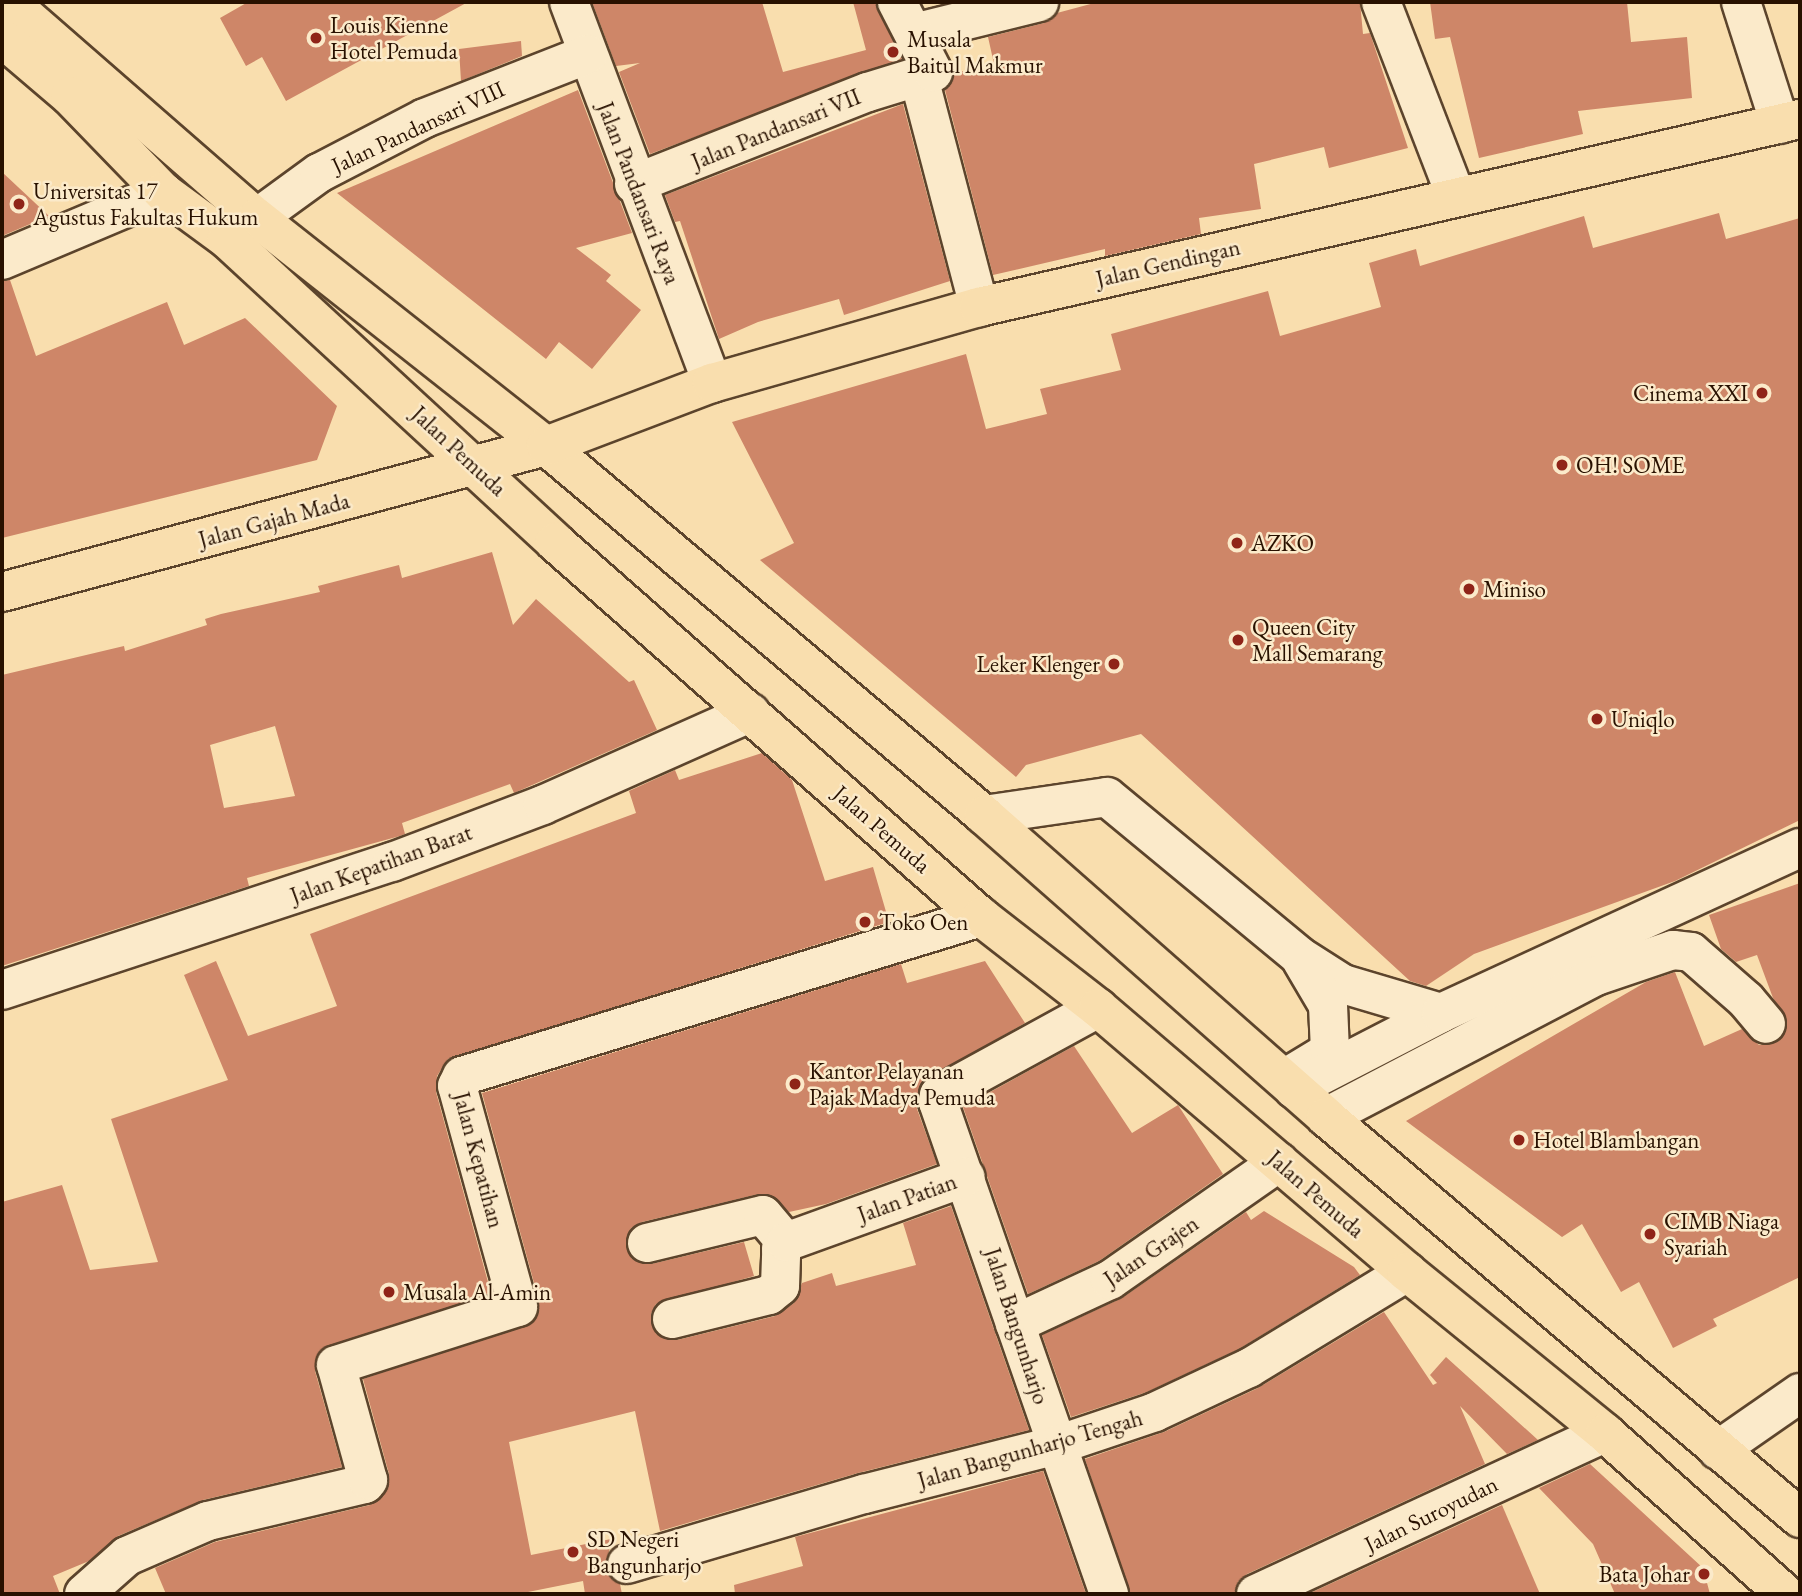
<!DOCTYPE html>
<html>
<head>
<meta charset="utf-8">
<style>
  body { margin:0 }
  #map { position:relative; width:1802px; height:1596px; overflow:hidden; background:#f9deae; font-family:"EB Garamond",serif }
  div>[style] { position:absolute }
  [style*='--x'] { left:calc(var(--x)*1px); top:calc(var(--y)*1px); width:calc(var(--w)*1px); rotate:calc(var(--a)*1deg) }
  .building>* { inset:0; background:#ce8668 }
  .roads { filter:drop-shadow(2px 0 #5c442c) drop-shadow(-2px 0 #5c442c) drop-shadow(0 2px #5c442c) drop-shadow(0 -2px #5c442c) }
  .minor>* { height:38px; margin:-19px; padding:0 19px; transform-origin:19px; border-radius:19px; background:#fbeaca }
  .major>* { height:38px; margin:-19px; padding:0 19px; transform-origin:19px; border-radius:19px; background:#f9deae }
  .dots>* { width:19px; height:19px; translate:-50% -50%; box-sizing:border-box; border:4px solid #fbeaca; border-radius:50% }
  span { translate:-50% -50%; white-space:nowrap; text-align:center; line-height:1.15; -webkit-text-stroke:5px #fbeaca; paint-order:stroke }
  .poi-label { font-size:23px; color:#281100 }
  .left { translate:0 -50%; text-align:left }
  .right { translate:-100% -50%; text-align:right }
  .street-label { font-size:23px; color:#281100 }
  .frame { position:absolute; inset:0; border:4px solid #281100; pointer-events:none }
</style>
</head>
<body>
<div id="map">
  <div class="building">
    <i style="clip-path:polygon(248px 2px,468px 2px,286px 101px,262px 57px,246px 66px,220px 18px)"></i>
    <i style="clip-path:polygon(592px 2px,762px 2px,783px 72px,866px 50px,853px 2px,875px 2px,902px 59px,650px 154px,619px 72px,640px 63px,616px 66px)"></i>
    <i style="clip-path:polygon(1098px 2px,1360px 2px,1363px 34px,1370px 33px,1408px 148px,1329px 168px,1324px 147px,1254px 164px,1261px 209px,1199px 218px,1201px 234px,1105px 256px,1105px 249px,993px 275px,945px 90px,955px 73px,994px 64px,988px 37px,1044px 23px,1057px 13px)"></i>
    <i style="clip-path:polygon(1430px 2px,1627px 2px,1631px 42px,1687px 37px,1692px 98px,1578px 111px,1583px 134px,1479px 158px,1450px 37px,1435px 39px)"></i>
    <i style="clip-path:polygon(521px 41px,522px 56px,461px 81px,459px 49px)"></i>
    <i style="clip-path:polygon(578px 90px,632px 233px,576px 248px,611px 275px,606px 281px,641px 310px,592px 369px,559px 342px,546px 359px,337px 193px)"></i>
    <i style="clip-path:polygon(903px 104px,950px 281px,844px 315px,839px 299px,758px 322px,719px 339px,680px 221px,675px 222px,665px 195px)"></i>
    <i style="clip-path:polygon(2px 172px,49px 216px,2px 236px)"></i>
    <i style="clip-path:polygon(1719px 213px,1726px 239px,1800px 218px,1800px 820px,1675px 881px,1474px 954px,1426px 986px,1410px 981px,1141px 734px,1026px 765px,1016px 777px,760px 560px,794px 543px,732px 422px,966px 354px,986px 429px,1047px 414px,1040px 389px,1121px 370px,1111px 334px,1268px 291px,1280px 336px,1381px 307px,1369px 263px,1416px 249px,1420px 266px,1584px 216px,1593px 248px)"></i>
    <i style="clip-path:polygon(10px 280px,36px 356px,167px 302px,184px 345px,245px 318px,337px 406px,317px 460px,2px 538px,2px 281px)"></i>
    <i style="clip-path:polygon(evenodd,492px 552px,513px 625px,536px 599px,629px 682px,634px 680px,657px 730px,514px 793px,510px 784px,402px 823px,405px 834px,400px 836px,247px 878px,249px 886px,2px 966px,2px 675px,124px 646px,125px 651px,207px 625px,205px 619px,221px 614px,320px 592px,318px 586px,399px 565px,402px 578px,492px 552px,275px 726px,295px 796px,224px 808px,210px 745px,275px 726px)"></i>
    <i style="clip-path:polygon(762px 753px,792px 780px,825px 881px,873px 867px,889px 922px,448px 1059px,437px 1076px,436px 1092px,491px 1293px,320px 1351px,315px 1371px,342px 1467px,203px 1500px,118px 1536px,89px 1561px,53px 1576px,60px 1594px,2px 1594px,2px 1202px,62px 1185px,90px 1270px,158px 1262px,111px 1119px,228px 1080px,184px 975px,216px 961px,248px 1036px,337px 1006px,310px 934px,636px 813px,629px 791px,675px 770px,679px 780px)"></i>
    <i style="clip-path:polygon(1800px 883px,1800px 1277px,1713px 1319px,1717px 1326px,1673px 1348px,1639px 1282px,1621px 1292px,1582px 1224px,1562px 1237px,1406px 1121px,1646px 982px,1675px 972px,1704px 1046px,1742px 1029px,1759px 1045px,1779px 1041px,1787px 1020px,1773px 998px,1757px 955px,1736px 962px,1721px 949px,1709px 915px)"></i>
    <i style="clip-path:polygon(985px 961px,1025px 1023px,921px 1083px,917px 1109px,937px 1164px,826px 1204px,789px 1212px,770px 1195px,759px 1194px,642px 1222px,631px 1228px,626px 1247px,632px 1259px,651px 1264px,744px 1242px,754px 1276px,656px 1304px,651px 1314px,656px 1334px,677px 1340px,775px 1316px,794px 1303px,802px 1283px,832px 1273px,836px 1286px,916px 1265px,903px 1223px,951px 1206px,1029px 1430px,858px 1473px,660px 1531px,635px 1411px,509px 1442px,531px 1555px,611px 1539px,606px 1570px,620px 1584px,622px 1594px,585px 1594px,583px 1581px,518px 1594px,166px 1594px,155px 1568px,215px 1542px,370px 1505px,382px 1497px,389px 1474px,363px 1379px,534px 1321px,539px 1301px,482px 1093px,901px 964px,907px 983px)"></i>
    <i style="clip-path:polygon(1074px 1046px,1132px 1133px,1178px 1105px,1223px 1174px,1099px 1261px,1028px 1294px,963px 1107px)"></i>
    <i style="clip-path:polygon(1264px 1211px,1354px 1267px,1360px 1275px,1239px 1349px,1147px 1392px,1071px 1417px,1042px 1335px,1122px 1298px,1246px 1212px,1251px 1220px)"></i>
    <i style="clip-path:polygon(1384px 1312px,1433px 1385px,1437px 1383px,1430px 1375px,1446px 1357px,1538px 1440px,1507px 1454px,1460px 1406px,1485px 1464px,1247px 1574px,1238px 1582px,1235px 1594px,1130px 1594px,1085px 1459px,1164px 1432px,1258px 1388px)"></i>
    <i style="clip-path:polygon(1590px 1464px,1703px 1568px,1710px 1594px,1615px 1594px,1593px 1544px,1539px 1488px)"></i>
    <i style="clip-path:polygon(1043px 1471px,1086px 1594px,735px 1594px,734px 1585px,803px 1566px,795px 1537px)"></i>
    <i style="clip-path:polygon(1502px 1505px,1540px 1594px,1308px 1594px)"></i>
  </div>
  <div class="roads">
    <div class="minor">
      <i style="--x:569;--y:2;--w:407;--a:69.4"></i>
      <i style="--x:1381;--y:2;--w:208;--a:68.9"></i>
      <i style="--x:1741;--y:2;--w:128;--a:72.3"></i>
      <i style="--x:914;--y:33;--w:129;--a:-13.9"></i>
      <i style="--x:919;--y:78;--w:237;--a:75.3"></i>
      <i style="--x:634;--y:184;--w:251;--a:-21.5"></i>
      <i style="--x:868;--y:92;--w:68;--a:-17.1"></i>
      <i style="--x:933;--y:72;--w:79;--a:-117.2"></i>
      <i style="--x:257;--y:218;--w:77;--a:-36"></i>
      <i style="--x:319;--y:173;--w:119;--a:-27.4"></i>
      <i style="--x:425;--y:118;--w:175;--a:-21.4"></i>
      <i style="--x:2;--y:260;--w:175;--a:-22.9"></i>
      <i style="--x:984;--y:815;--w:124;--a:-8.3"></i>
      <i style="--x:1107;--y:797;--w:249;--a:39.6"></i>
      <i style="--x:1299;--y:956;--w:52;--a:32.5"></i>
      <i style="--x:1343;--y:984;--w:102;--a:16.5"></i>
      <i style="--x:2;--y:990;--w:410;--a:-18.2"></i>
      <i style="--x:392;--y:862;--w:161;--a:-20.7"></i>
      <i style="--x:543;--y:805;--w:227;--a:-24"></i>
      <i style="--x:1098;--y:1008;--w:181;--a:151.3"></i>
      <i style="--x:939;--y:1095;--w:7;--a:98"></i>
      <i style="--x:938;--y:1102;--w:521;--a:70.83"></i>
      <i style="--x:1294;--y:1073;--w:42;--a:-31.4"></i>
      <i style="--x:1330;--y:1051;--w:46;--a:-92.5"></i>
      <i style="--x:1328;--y:1005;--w:51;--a:-120.6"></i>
      <i style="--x:1294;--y:1089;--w:165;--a:-27.3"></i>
      <i style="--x:1441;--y:1013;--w:395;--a:-24.7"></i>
      <i style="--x:1326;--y:1117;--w:305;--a:-27.6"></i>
      <i style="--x:1596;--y:976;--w:81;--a:-18.7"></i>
      <i style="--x:1673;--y:950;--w:18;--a:6"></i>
      <i style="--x:1691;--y:952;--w:73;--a:41.1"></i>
      <i style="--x:1746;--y:1000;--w:31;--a:50"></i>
      <i style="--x:647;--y:1243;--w:119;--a:-13.6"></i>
      <i style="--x:763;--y:1215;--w:35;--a:50"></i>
      <i style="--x:672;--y:1319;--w:100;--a:-13.9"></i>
      <i style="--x:769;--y:1295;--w:14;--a:-39"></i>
      <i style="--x:780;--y:1286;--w:37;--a:-88"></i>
      <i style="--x:781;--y:1249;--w:9;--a:-54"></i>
      <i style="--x:786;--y:1242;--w:191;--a:-19.9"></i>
      <i style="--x:1015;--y:1324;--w:105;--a:-24.9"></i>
      <i style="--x:1110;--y:1280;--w:206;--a:-34.9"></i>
      <i style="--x:1718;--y:1450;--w:100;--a:-34.8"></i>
      <i style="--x:627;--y:1564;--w:247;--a:-16.5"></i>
      <i style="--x:864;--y:1494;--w:199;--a:-14.2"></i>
      <i style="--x:1057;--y:1445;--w:103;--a:-18.6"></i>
      <i style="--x:1155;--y:1412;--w:104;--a:-25.1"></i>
      <i style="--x:1249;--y:1368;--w:185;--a:-31.3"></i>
      <i style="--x:84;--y:1594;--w:57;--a:-41.5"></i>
      <i style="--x:127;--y:1556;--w:88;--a:-23.4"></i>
      <i style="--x:208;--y:1521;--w:161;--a:-13.3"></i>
      <i style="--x:365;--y:1484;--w:5;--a:-53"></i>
      <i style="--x:368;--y:1480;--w:119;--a:-105.5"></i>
      <i style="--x:336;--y:1365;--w:191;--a:-17.7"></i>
      <i style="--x:518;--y:1307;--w:229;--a:-105.4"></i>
      <i style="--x:457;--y:1086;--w:11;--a:-63"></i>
      <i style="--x:462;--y:1076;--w:543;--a:-17.03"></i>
      <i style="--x:1256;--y:1594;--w:384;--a:-24.8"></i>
    </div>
    <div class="major">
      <i style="--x:9;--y:2;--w:329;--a:41.1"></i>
      <i style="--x:257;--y:218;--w:368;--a:38.3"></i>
      <i style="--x:546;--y:446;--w:573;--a:40.11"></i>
      <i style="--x:984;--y:815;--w:456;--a:41.4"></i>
      <i style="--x:1326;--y:1117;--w:621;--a:40.23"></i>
      <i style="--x:2;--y:38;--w:89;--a:40.5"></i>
      <i style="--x:70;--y:96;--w:134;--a:45.9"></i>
      <i style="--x:163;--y:192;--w:79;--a:36.3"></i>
      <i style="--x:227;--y:239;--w:447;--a:42.7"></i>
      <i style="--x:555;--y:542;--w:568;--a:41.36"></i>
      <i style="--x:981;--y:917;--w:148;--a:37.9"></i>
      <i style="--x:1098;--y:1008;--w:406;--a:40.5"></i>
      <i style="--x:1407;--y:1272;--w:255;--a:39.1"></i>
      <i style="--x:1605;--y:1433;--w:241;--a:41.8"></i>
      <i style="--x:2;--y:592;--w:563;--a:-15.02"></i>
      <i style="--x:546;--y:446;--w:178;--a:-20.8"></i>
      <i style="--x:712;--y:383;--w:278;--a:-15.9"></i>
      <i style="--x:979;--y:307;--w:842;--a:-12.9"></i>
    </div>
  </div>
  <div class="dots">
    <i style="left:316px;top:38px;background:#8f2418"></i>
    <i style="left:893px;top:52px;background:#8f2418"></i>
    <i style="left:19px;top:204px;background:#8f2418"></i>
    <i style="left:1762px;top:393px;background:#8f2418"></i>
    <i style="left:1562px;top:465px;background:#8f2418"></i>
    <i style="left:1237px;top:543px;background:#8f2418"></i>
    <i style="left:1469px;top:589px;background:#8f2418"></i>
    <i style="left:1238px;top:640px;background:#8f2418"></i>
    <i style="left:1114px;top:664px;background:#8f2418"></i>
    <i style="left:1597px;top:719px;background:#8f2418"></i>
    <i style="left:865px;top:922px;background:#8f2418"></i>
    <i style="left:795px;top:1084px;background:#8f2418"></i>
    <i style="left:1519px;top:1140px;background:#8f2418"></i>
    <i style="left:1650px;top:1234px;background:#8f2418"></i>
    <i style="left:389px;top:1292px;background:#8f2418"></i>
    <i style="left:573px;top:1552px;background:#8f2418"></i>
    <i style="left:1704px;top:1574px;background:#8f2418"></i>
  </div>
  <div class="poi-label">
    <span class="left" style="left:330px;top:38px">Louis Kienne<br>Hotel Pemuda</span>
    <span class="left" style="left:907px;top:52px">Musala<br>Baitul Makmur</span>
    <span class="left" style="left:33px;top:204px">Universitas 17<br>Agustus Fakultas Hukum</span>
    <span class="right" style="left:1748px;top:393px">Cinema XXI</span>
    <span class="left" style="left:1576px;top:465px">OH! SOME</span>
    <span class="left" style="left:1251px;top:543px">AZKO</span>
    <span class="left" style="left:1483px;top:589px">Miniso</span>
    <span class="left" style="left:1252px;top:640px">Queen City<br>Mall Semarang</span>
    <span class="right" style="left:1100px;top:664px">Leker Klenger</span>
    <span class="left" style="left:1611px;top:719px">Uniqlo</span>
    <span class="left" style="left:879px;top:922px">Toko Oen</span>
    <span class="left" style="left:809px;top:1084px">Kantor Pelayanan<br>Pajak Madya Pemuda</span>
    <span class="left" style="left:1533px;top:1140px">Hotel Blambangan</span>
    <span class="left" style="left:1664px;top:1234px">CIMB Niaga<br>Syariah</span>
    <span class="left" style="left:403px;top:1292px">Musala Al-Amin</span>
    <span class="left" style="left:587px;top:1552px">SD Negeri<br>Bangunharjo</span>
    <span class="right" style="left:1690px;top:1574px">Bata Johar</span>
  </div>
  <div class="street-label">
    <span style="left:418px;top:127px;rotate:-25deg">Jalan Pandansari VIII</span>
    <span style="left:776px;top:129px;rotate:-22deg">Jalan Pandansari VII</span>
    <span style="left:639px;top:193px;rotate:69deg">Jalan Pandansari Raya</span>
    <span style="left:1168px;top:263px;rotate:-13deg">Jalan Gendingan</span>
    <span style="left:459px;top:451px;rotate:43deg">Jalan Pemuda</span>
    <span style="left:274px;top:520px;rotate:-15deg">Jalan Gajah Mada</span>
    <span style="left:882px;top:829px;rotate:41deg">Jalan Pemuda</span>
    <span style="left:381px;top:864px;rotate:-20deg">Jalan Kepatihan Barat</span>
    <span style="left:479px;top:1160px;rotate:75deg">Jalan Kepatihan</span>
    <span style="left:1316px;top:1194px;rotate:41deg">Jalan Pemuda</span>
    <span style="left:907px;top:1198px;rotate:-20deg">Jalan Patian</span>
    <span style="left:1151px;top:1251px;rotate:-34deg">Jalan Grajen</span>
    <span style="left:1017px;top:1326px;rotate:72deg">Jalan Bangunharjo</span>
    <span style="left:1030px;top:1449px;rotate:-16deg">Jalan Bangunharjo Tengah</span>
    <span style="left:1431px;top:1514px;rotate:-26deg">Jalan Suroyudan</span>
  </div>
  <div class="frame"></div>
</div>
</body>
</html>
